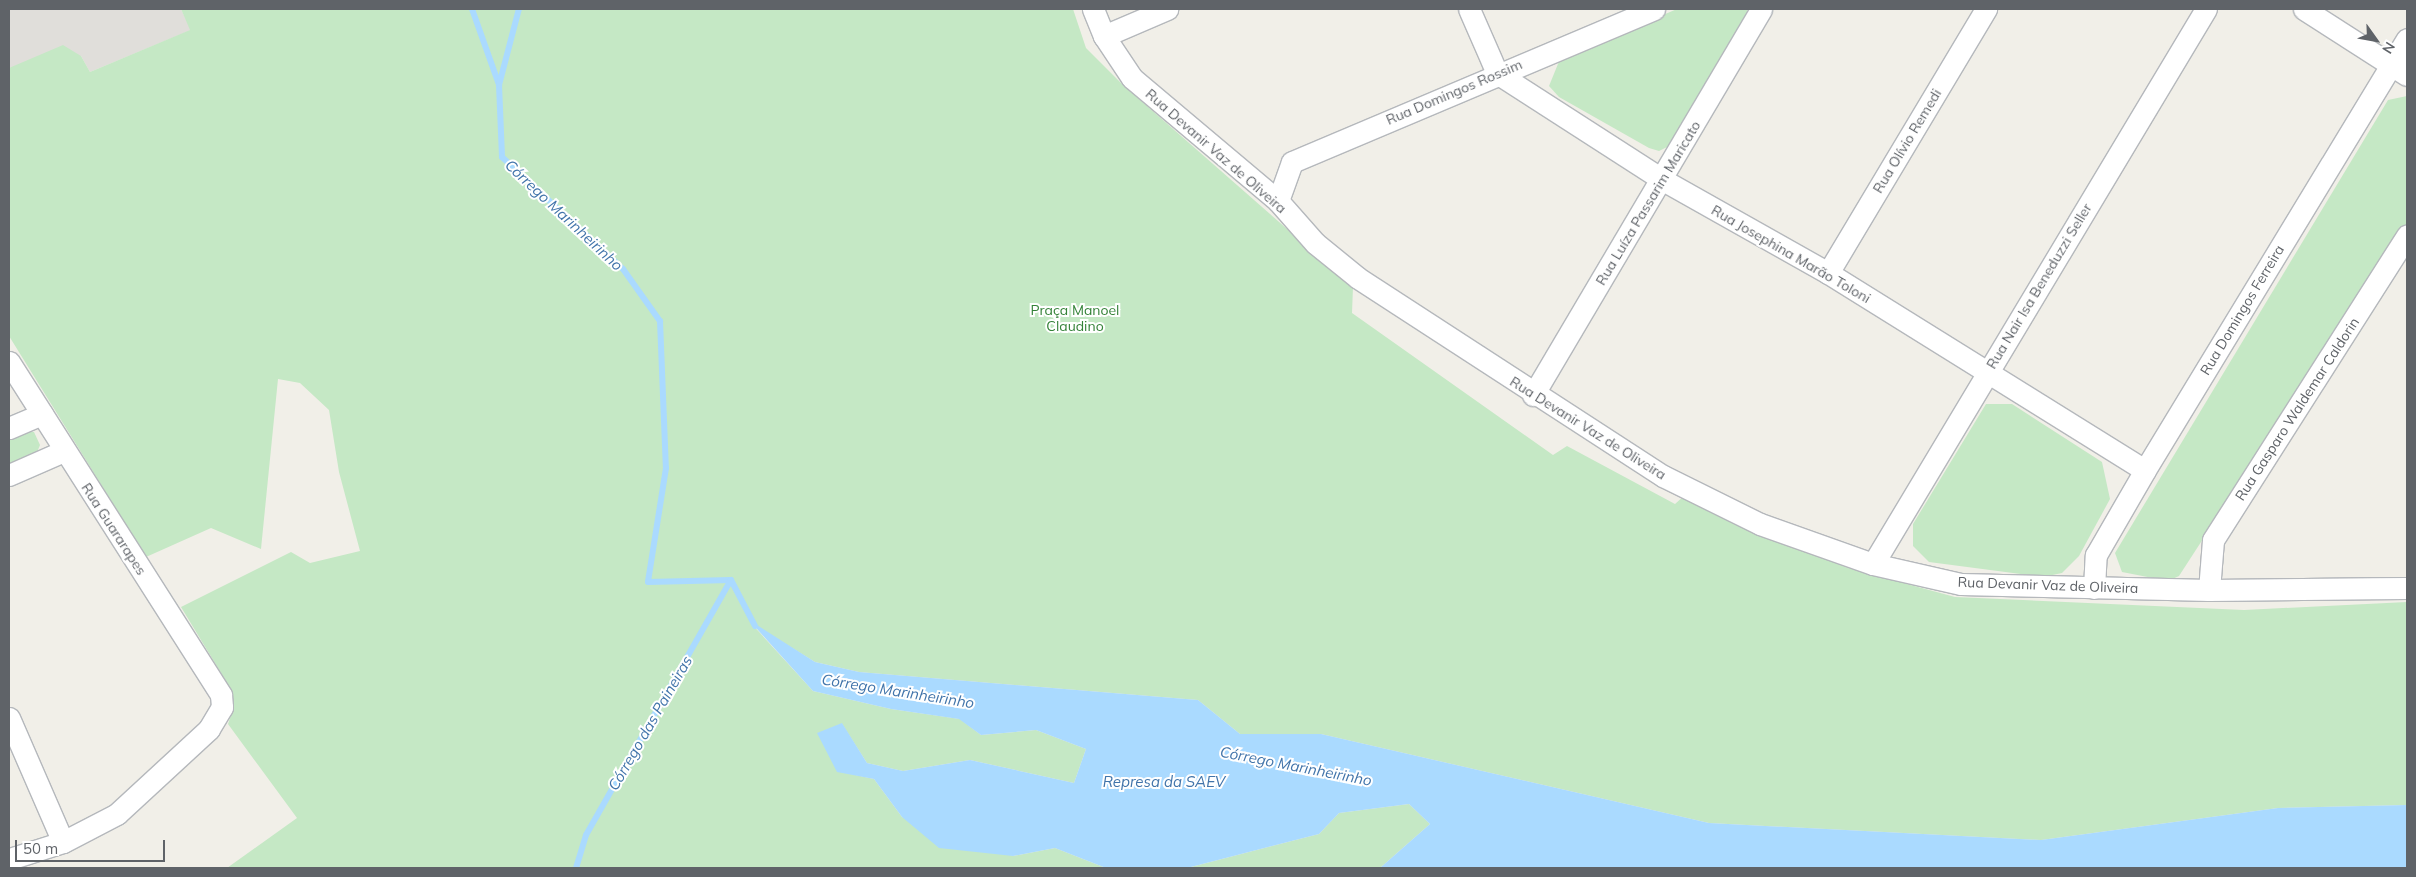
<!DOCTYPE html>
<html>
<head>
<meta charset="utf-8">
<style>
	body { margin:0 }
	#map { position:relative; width:2416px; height:877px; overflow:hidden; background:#f1efe8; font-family:Mulish,sans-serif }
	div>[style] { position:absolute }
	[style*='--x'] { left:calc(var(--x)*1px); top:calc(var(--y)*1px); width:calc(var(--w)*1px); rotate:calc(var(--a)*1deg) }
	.industrial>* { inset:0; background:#e0deda }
	.green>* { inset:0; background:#c5e8c5 }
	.water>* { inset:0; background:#aadaff }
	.stream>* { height:6px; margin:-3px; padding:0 3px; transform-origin:3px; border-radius:3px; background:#aadaff }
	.roads { filter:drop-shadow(1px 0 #b5b8bc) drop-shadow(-1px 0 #b5b8bc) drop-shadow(0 1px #b5b8bc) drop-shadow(0 -1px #b5b8bc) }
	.minor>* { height:21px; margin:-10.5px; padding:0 10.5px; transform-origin:10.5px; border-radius:10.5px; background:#fff }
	span { translate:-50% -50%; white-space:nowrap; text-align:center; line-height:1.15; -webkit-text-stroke:4px #fff; paint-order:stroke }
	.street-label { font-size:14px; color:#5f6368 }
	.park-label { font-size:14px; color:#348238 }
	.water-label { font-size:15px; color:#4174aa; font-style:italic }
	.frame { position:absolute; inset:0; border:10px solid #5f6368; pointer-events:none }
	.north { position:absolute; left:2351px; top:15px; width:50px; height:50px; -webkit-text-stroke:4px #fff; paint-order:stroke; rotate:122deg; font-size:14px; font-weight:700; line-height:20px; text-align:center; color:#5f6368 }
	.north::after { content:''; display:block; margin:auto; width:18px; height:22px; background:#5f6368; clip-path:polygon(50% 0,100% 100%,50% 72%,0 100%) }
	.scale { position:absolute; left:15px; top:840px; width:150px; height:22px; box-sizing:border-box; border:2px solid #5f6368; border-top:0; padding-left:6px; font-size:15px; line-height:18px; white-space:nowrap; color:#5f6368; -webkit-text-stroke:4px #fff; paint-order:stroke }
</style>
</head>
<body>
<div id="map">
	<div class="industrial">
		<div style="clip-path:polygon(9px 9px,181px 9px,191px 30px,90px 72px,81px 56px,9px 68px)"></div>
	</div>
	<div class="green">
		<div style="clip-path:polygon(181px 9px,1073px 9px,1086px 48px,1123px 85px,1353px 287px,1352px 313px,1553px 455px,1567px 446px,1675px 504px,1685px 495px,1756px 532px,1848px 568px,1955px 597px,2244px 610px,2407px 602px,2407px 805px,2278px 808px,2041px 840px,1709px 823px,1321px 734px,1240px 734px,1198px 700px,859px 672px,815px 662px,750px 622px,813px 691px,891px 709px,960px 719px,981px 735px,1036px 730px,1086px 749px,1074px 783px,970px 760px,903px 771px,867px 763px,842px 724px,837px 771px,874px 779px,902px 817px,1013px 856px,1055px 848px,1106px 868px,227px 868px,297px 818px,228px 724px,234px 706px,224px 678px,181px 607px,291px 552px,310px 563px,360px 551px,339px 472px,329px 410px,300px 383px,278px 379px,261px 549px,211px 528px,146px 557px,9px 336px,9px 68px,63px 45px,81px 56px,90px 72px,190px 30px)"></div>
		<div style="clip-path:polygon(1677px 9px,1747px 9px,1748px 14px,1671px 145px,1659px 151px,1649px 148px,1559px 97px,1549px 86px,1560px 59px)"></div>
		<div style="clip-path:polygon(2407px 96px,2407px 224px,2179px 576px,2168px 581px,2122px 572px,2115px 553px,2388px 100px)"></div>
		<div style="clip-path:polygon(1986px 404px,2012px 404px,2102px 462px,2110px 499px,2079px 556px,2062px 573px,2043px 577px,1929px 562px,1913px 546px,1913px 524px)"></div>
		<div style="clip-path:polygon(21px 432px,34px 432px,40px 445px,36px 455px,9px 467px,9px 437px)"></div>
		<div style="clip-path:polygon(1409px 804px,1430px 824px,1380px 868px,1187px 868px,1319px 834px,1339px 813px)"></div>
	</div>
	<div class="water">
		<div style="clip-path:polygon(749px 620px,815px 662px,859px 672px,1198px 700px,1240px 734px,1321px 734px,1709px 823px,2041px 840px,2278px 808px,2407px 805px,2407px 868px,1380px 868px,1430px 824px,1409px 804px,1339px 813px,1319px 834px,1187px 868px,1106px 868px,1055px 848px,1013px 856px,939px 848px,902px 817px,874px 779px,837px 772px,817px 733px,842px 723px,867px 763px,903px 771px,970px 760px,1074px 783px,1086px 749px,1036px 730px,981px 735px,959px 719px,891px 709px,813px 691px)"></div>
	</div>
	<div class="stream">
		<div style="--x:472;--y:9;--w:81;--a:70.4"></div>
		<div style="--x:499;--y:85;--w:72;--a:87.6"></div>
		<div style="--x:502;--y:157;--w:165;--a:42.8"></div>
		<div style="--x:623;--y:269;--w:64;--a:54.6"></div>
		<div style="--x:660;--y:321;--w:147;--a:87.7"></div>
		<div style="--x:666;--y:468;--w:115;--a:99"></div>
		<div style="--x:648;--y:582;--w:83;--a:-1.4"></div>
		<div style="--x:731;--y:580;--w:52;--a:62.4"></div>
		<div style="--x:499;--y:85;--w:79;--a:-75.3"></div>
		<div style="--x:576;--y:868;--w:34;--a:-73"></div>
		<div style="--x:586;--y:835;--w:293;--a:-60.4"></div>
	</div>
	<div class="roads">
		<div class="minor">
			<div style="--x:1093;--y:9;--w:29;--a:68"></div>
			<div style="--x:1104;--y:36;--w:50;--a:56.3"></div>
			<div style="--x:1132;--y:78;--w:191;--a:40.1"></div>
			<div style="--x:1278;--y:201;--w:56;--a:48.6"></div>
			<div style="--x:1315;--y:243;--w:55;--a:39.1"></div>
			<div style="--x:1358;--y:278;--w:364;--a:33"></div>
			<div style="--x:1663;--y:476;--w:108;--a:26.3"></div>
			<div style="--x:1760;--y:524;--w:120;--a:19.5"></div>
			<div style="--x:1873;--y:564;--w:90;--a:12.8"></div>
			<div style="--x:1961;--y:584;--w:248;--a:1.4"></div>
			<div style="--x:2209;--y:590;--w:198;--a:-0.6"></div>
			<div style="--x:1469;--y:9;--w:70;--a:66.4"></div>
			<div style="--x:1497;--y:73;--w:197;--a:32.8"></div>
			<div style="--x:1663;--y:180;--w:189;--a:29.4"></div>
			<div style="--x:1828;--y:273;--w:373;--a:31.9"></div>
			<div style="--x:2304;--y:9;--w:122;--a:32.7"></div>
			<div style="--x:1104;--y:36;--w:69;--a:-23.2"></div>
			<div style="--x:1278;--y:201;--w:41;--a:-70.3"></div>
			<div style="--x:1292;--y:162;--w:393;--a:-22.9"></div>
			<div style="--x:1828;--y:273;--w:308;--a:-59.1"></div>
			<div style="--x:9;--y:362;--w:395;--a:57.5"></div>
			<div style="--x:221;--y:695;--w:12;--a:85"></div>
			<div style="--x:222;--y:707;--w:26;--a:121"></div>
			<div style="--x:209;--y:729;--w:125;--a:137.3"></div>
			<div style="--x:117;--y:814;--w:61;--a:152.6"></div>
			<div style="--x:63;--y:842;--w:57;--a:162.5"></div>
			<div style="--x:1533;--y:395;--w:448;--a:-59.4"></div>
			<div style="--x:9;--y:428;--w:36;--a:-23"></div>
			<div style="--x:9;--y:475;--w:60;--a:-23.6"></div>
			<div style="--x:1873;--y:564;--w:647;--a:-59.04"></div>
			<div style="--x:2094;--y:588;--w:33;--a:-87"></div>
			<div style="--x:2096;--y:555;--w:98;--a:-60"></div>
			<div style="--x:2145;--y:470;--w:504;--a:-58.71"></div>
			<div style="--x:2209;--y:590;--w:50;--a:-85.4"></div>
			<div style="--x:2213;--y:540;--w:361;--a:-57.5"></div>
			<div style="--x:9;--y:718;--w:135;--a:66.5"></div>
		</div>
	</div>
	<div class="street-label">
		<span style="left:1454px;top:92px;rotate:-23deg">Rua Domingos Rossim</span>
		<span style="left:1907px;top:141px;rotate:-59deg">Rua Olívio Remedi</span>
		<span style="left:1216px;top:151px;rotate:41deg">Rua Devanir Vaz de Oliveira</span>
		<span style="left:1648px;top:203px;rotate:-59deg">Rua Luíza Passarim Maricato</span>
		<span style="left:1791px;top:254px;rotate:30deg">Rua Josephina Marão Toloni</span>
		<span style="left:2039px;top:286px;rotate:-59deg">Rua Nair Isa Beneduzzi Seller</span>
		<span style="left:2242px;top:310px;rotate:-59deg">Rua Domingos Ferreira</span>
		<span style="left:2297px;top:409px;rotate:-57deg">Rua Gasparo Waldemar Caldorin</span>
		<span style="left:1588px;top:428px;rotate:32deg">Rua Devanir Vaz de Oliveira</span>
		<span style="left:114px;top:529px;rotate:57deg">Rua Guararapes</span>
		<span style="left:2048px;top:585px;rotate:2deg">Rua Devanir Vaz de Oliveira</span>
	</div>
	<div class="park-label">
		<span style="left:1075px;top:318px">Praça Manoel<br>Claudino</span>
	</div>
	<div class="water-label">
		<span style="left:564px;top:215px;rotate:43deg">Córrego Marinheirinho</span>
		<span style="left:898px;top:691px;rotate:9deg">Córrego Marinheirinho</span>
		<span style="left:650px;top:723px;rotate:-60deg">Córrego das Paineiras</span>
		<span style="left:1296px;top:766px;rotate:11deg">Córrego Marinheirinho</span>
		<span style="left:1164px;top:782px">Represa da SAEV</span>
	</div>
	<div class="frame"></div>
	<div class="north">N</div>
	<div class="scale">50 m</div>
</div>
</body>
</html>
